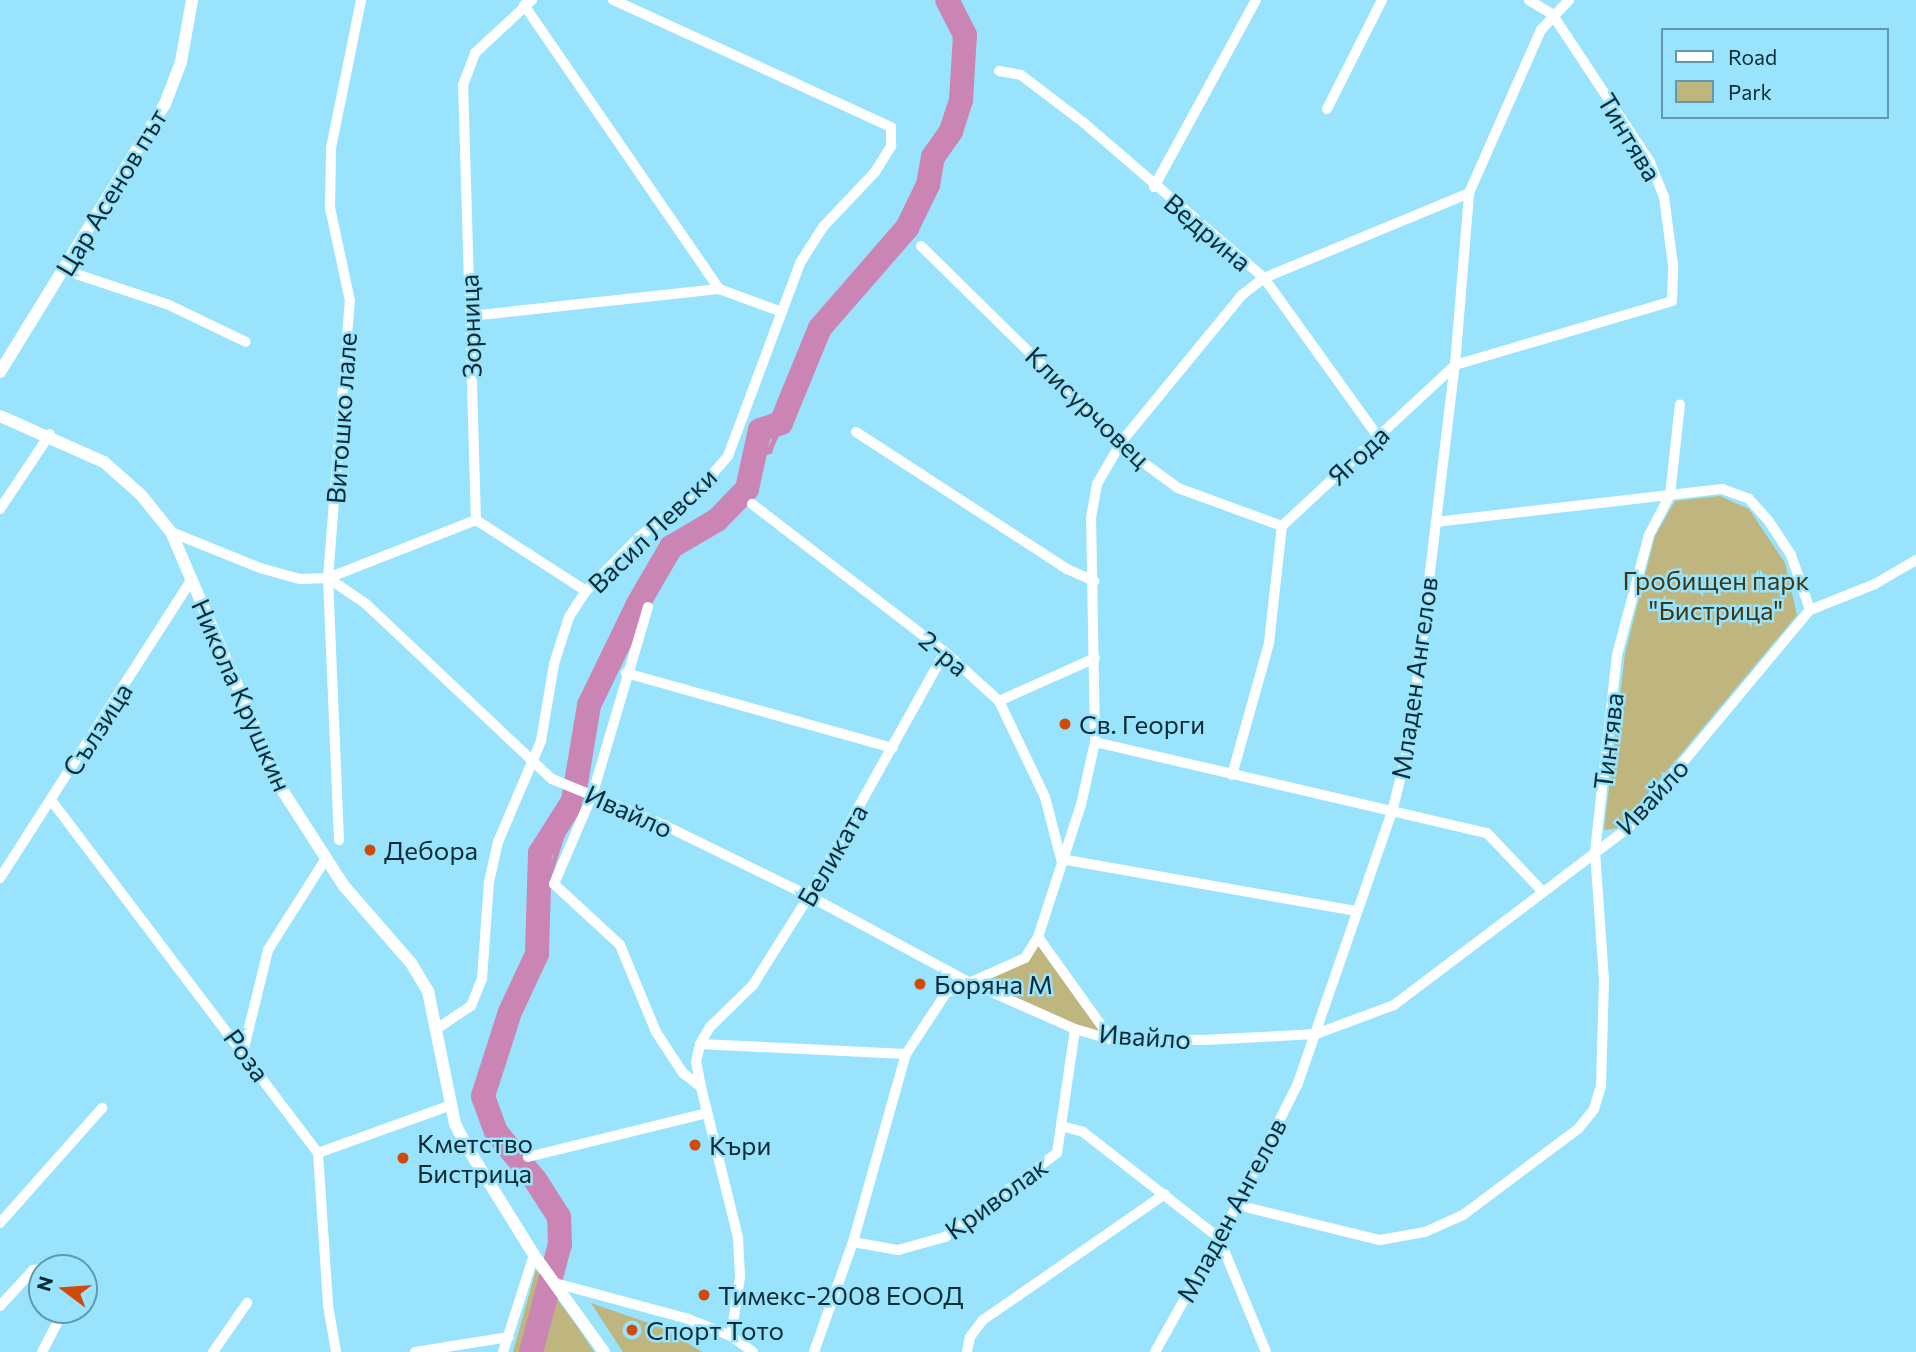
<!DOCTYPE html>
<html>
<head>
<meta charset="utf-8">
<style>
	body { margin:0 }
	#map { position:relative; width:1916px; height:1352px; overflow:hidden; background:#99e4fc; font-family:Commissioner,sans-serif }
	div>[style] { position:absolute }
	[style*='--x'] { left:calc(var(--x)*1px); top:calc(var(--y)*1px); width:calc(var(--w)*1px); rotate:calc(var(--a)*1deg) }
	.green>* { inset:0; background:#beb57f }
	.stream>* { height:4.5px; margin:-2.25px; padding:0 2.25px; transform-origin:2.25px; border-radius:2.25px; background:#cb85b4 }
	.river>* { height:24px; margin:-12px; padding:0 12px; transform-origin:12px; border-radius:12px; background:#cb85b4 }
	.minor>* { height:10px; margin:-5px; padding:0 5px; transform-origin:5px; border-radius:5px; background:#fff }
	.tertiary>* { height:12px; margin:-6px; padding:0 6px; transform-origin:6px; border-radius:6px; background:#fff }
	.dots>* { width:19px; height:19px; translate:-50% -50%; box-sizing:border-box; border:4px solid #99e4fc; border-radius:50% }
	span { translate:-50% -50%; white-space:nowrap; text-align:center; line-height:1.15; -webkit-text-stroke:5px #99e4fc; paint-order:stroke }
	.street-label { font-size:26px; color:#0b2c35 }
	.park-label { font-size:26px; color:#3e3814 }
	.poi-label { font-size:26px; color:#0b2c35 }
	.left { translate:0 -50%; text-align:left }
	.legend { position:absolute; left:1661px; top:28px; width:228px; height:91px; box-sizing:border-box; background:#99e4fc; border:2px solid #609aac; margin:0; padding:9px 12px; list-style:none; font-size:21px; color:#0b2c35 }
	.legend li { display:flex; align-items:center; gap:14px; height:35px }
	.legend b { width:35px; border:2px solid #609aac }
	.north { position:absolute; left:28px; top:1254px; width:70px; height:70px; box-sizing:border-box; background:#99e4fc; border:2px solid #609aac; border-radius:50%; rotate:286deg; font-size:19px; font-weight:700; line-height:28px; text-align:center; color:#0b2c35 }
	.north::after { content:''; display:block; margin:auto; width:24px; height:32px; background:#d04a0b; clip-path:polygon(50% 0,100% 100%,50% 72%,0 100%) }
</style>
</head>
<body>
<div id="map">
	<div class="green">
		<div style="clip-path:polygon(1720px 496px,1749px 509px,1785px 563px,1797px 615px,1619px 828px,1604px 830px,1625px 654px,1655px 536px,1675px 501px)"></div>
		<div style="clip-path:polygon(1038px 937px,1111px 1039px,969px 982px,1025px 958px)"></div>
		<div style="clip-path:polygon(536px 1270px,579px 1329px,594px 1352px,513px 1352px)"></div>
		<div style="clip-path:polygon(591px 1303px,663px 1328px,702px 1352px,623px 1352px)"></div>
	</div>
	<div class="stream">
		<div style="--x:752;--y:456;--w:18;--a:-16"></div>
		<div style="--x:769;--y:451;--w:30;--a:-67"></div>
		<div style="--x:539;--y:906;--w:110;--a:-72.1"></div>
	</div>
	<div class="river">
		<div style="--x:531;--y:1352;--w:112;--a:-75"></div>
		<div style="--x:560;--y:1244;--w:27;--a:-92"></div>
		<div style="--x:559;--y:1217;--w:43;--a:-122.6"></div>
		<div style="--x:536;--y:1181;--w:63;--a:-129.2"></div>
		<div style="--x:496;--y:1132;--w:38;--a:-110"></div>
		<div style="--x:483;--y:1096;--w:88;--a:-72.2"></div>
		<div style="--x:510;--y:1012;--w:64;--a:-65"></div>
		<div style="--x:537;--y:954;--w:101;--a:-88.3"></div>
		<div style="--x:540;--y:853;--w:62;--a:-57.6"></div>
		<div style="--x:573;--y:801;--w:97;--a:-80.5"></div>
		<div style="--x:589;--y:705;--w:112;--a:-64.1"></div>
		<div style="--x:638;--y:604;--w:66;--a:-59.9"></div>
		<div style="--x:671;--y:547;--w:53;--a:-30.4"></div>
		<div style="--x:717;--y:520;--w:43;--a:-45.9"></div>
		<div style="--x:747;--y:489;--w:60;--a:-77.6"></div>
		<div style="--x:760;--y:430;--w:22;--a:-18"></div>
		<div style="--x:781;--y:423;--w:103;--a:-67.7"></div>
		<div style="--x:820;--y:328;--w:133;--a:-49"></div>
		<div style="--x:907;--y:228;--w:48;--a:-64"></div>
		<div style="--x:928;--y:185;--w:28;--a:-80"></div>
		<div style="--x:933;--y:157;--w:32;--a:-55"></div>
		<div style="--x:951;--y:131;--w:33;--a:-72"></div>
		<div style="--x:961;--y:100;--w:65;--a:-86.5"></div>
		<div style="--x:965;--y:35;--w:39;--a:-117"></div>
	</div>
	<div class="minor">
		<div style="--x:524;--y:5;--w:345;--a:55.5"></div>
		<div style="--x:999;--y:71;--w:22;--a:10"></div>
		<div style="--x:1021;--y:75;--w:79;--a:37.3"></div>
		<div style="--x:1084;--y:123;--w:238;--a:40.7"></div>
		<div style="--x:1264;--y:278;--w:193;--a:54.3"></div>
		<div style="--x:1327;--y:109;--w:122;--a:-63.2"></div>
		<div style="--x:1154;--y:187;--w:213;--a:-61.4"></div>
		<div style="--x:921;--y:246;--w:303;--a:44.5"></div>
		<div style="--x:1137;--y:458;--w:51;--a:36.2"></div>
		<div style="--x:1178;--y:488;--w:111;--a:20.1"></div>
		<div style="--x:64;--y:270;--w:111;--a:18.4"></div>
		<div style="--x:169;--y:305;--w:85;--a:25.7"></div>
		<div style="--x:470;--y:316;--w:250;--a:-6.2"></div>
		<div style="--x:719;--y:289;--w:64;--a:20.1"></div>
		<div style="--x:856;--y:432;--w:252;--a:33"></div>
		<div style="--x:1067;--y:569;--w:30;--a:24"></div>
		<div style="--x:752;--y:504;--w:243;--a:37.5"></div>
		<div style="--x:945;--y:652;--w:73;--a:42.2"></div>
		<div style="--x:999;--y:701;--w:106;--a:64.4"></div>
		<div style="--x:1045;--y:797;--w:64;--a:75.5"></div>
		<div style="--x:1061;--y:859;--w:299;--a:10"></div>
		<div style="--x:0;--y:509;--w:90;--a:-56.3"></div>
		<div style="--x:476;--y:520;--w:435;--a:-91.7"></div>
		<div style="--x:463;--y:85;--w:34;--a:-69"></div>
		<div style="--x:475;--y:53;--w:78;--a:-42.9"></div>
		<div style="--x:476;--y:520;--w:131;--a:32.8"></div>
		<div style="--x:1436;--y:522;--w:288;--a:-6.6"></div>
		<div style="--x:1722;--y:489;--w:29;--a:20"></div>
		<div style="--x:1749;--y:499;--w:28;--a:48"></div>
		<div style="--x:1768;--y:520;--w:42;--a:56.7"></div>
		<div style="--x:1791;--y:555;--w:58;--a:70.9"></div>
		<div style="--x:171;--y:532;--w:96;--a:22"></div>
		<div style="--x:260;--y:568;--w:41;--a:15.4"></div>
		<div style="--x:300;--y:579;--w:28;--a:-2"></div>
		<div style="--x:328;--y:578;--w:46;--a:34.4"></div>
		<div style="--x:366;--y:604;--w:255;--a:43.3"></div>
		<div style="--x:552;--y:779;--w:121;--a:22.3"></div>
		<div style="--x:664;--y:825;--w:161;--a:26.1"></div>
		<div style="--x:809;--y:896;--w:182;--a:28.3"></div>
		<div style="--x:969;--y:982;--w:116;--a:23.9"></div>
		<div style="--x:1075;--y:1029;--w:37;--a:16"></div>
		<div style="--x:1111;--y:1039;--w:92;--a:0.6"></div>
		<div style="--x:1203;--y:1040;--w:113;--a:-3"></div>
		<div style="--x:1316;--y:1034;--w:83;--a:-20.4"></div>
		<div style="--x:1394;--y:1005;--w:295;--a:-37.1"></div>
		<div style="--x:1629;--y:827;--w:283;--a:-50.2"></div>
		<div style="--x:1810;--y:610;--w:70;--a:-21.8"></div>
		<div style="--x:1875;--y:584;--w:48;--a:-30.3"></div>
		<div style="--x:328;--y:578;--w:159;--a:-21.4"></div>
		<div style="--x:648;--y:607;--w:194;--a:106.5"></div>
		<div style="--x:593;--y:793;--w:99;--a:113.2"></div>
		<div style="--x:554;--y:884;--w:90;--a:42.7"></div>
		<div style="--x:620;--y:945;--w:94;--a:67.5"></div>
		<div style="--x:656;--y:1032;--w:49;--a:56.6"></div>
		<div style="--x:683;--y:1073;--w:23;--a:38"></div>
		<div style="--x:701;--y:1087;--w:155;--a:76.2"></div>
		<div style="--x:738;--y:1238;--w:39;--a:87"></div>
		<div style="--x:740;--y:1277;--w:60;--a:98.7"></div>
		<div style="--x:626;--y:673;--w:277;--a:15.7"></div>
		<div style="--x:999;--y:701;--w:105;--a:-24.1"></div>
		<div style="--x:1095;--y:742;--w:402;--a:13.1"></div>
		<div style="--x:1487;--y:833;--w:80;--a:46.5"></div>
		<div style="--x:1232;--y:775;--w:137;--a:-74.3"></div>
		<div style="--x:1269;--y:643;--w:118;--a:-83.7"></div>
		<div style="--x:1282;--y:526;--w:236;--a:-42.9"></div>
		<div style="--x:1455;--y:365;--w:226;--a:-16.4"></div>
		<div style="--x:1672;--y:301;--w:36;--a:-88"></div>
		<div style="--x:1673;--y:265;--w:69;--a:-97.5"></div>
		<div style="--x:1664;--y:197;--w:38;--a:-112"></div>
		<div style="--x:1650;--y:162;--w:178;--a:-123.5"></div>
		<div style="--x:1552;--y:14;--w:27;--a:-149"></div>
		<div style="--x:51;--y:800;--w:443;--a:52.9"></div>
		<div style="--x:318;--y:1153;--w:152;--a:86.2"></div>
		<div style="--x:328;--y:1305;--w:48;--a:80.3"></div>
		<div style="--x:339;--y:840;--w:262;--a:-92.4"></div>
		<div style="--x:328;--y:578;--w:278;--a:-85.5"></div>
		<div style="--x:350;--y:301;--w:95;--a:-102.1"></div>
		<div style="--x:330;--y:208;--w:60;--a:-89"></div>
		<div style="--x:331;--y:148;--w:151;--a:-78.5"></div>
		<div style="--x:0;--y:878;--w:355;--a:-57.3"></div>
		<div style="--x:1038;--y:937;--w:125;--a:54.4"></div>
		<div style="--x:438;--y:1028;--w:40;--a:-34"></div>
		<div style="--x:471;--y:1006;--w:29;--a:-68"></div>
		<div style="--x:482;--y:979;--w:97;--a:-85.9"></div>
		<div style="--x:489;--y:882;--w:41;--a:-77.3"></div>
		<div style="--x:498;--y:842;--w:110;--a:-66.9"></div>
		<div style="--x:541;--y:741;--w:78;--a:-80.4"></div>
		<div style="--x:554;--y:664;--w:49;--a:-72.3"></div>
		<div style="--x:569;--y:617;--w:31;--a:-57"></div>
		<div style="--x:586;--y:591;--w:76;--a:-45.5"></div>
		<div style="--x:639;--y:537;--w:72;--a:-37.7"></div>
		<div style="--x:696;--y:493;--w:49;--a:-49.1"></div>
		<div style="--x:728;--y:456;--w:206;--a:-69.5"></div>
		<div style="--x:800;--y:263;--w:43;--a:-57.4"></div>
		<div style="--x:823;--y:227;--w:76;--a:-46.6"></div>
		<div style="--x:875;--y:172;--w:31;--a:-58"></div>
		<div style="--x:891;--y:146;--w:19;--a:-90"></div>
		<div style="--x:891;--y:127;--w:306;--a:-155.4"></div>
		<div style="--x:700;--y:1044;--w:206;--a:2.8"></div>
		<div style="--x:244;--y:1048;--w:101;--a:-76.2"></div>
		<div style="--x:268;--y:950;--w:107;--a:-57.7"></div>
		<div style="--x:701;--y:1087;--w:25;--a:-101"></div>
		<div style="--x:696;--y:1062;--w:18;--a:-77"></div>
		<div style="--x:700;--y:1044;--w:20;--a:-60"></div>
		<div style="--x:710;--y:1027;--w:60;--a:-44.3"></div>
		<div style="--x:753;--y:985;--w:105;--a:-57.8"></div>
		<div style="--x:809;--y:896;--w:279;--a:-60.9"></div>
		<div style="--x:1061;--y:1126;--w:23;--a:15"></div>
		<div style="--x:1083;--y:1132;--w:172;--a:37.9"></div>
		<div style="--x:1219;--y:1238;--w:123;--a:67.6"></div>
		<div style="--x:318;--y:1153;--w:141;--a:-19.8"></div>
		<div style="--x:528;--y:1157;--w:184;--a:-13.8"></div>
		<div style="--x:1237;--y:1205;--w:147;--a:13.8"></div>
		<div style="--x:1380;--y:1240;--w:46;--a:-10.1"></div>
		<div style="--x:1425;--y:1232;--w:42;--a:-24.1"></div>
		<div style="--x:1463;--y:1215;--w:144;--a:-36.8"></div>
		<div style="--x:1578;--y:1129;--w:26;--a:-51"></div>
		<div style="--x:1594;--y:1109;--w:24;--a:-73"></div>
		<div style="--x:1601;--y:1086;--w:106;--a:-88.4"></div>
		<div style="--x:1604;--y:980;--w:129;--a:-94"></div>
		<div style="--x:1595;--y:851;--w:197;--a:-83.6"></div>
		<div style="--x:1617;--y:655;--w:124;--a:-75.1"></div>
		<div style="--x:1649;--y:535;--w:45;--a:-62.3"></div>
		<div style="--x:1670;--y:495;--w:91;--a:-83.7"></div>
		<div style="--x:0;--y:1223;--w:154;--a:-48.4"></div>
		<div style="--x:853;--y:1242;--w:46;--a:10.1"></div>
		<div style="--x:898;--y:1250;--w:49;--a:-15.5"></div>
		<div style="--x:945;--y:1237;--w:140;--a:-36.9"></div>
		<div style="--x:1057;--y:1153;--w:125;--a:-81.7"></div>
		<div style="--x:555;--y:1283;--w:138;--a:15.1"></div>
		<div style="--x:688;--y:1319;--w:46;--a:21.6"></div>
		<div style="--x:731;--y:1336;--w:27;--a:36"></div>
		<div style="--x:0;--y:1306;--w:49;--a:-47.5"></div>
		<div style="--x:33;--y:1270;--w:9;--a:-6"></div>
		<div style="--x:42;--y:1352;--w:47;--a:-62.4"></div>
		<div style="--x:213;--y:1352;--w:60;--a:-55.2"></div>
		<div style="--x:415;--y:1352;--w:95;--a:-9.1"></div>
		<div style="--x:503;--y:1352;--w:102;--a:-72.3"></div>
		<div style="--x:814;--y:1352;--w:117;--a:-70.5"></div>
		<div style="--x:853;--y:1242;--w:195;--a:-74.3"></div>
		<div style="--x:906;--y:1054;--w:73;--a:-56.7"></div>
		<div style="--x:946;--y:993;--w:86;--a:-23.9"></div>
		<div style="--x:1025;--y:958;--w:25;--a:-58"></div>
		<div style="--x:1038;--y:937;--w:139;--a:-72"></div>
		<div style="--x:1081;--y:805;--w:65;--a:-77.5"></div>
		<div style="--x:1095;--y:742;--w:224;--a:-91"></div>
		<div style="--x:1091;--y:518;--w:35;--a:-80"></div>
		<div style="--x:1097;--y:484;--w:50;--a:-59.8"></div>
		<div style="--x:1122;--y:441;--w:189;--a:-50.6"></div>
		<div style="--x:1242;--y:295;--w:28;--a:-38"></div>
		<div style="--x:1264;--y:278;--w:222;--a:-22.5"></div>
		<div style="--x:967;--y:1352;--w:15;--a:-79"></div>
		<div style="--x:970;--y:1337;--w:21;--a:-53"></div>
		<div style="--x:983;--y:1320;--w:221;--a:-34.7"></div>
		<div style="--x:1155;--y:1352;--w:168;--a:-60.8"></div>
		<div style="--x:1237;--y:1205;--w:136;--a:-63.4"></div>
		<div style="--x:1298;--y:1083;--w:291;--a:-70.9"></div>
		<div style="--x:1393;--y:808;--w:70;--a:-76"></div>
		<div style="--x:1410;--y:740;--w:378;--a:-83.2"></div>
		<div style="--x:1455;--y:365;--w:173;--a:-85.3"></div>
		<div style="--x:1469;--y:193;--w:178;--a:-66.2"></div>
		<div style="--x:1541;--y:30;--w:41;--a:-47"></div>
	</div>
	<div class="tertiary">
		<div style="--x:0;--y:372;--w:315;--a:-58.4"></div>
		<div style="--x:165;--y:104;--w:45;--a:-69.1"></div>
		<div style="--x:181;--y:62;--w:63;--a:-79.9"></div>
		<div style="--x:0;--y:416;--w:114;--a:23.9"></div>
		<div style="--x:104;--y:462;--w:50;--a:41.7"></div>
		<div style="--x:141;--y:495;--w:48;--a:51"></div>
		<div style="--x:171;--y:532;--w:279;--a:66.7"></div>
		<div style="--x:281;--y:788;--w:117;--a:57.3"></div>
		<div style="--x:344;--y:886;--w:102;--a:49"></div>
		<div style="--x:411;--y:963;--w:33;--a:59"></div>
		<div style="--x:428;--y:991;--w:136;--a:78.5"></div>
		<div style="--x:455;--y:1124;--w:32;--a:62"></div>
		<div style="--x:470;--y:1152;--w:121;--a:58.1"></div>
		<div style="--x:534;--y:1255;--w:120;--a:54.2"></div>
	</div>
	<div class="dots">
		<div style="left:1065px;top:724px;background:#d04a0b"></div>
		<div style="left:370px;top:850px;background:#d04a0b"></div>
		<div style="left:920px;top:984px;background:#d04a0b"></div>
		<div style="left:695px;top:1145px;background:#d04a0b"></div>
		<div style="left:403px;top:1158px;background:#d04a0b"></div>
		<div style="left:704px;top:1295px;background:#d04a0b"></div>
		<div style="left:632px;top:1330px;background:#d04a0b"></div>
	</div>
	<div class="street-label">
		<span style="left:1630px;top:137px;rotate:59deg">Тинтява</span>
		<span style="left:111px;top:192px;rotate:-59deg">Цар Асенов път</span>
		<span style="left:1208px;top:232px;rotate:40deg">Ведрина</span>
		<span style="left:470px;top:326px;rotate:-92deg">Зорница</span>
		<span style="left:1088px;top:407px;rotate:44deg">Клисурчовец</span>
		<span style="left:341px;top:418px;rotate:-86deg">Витошко лале</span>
		<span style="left:1358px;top:455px;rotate:-43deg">Ягода</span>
		<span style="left:652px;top:530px;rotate:-44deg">Васил Левски</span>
		<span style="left:944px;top:653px;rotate:40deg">2-ра</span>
		<span style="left:1414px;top:678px;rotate:-82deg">Младен Ангелов</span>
		<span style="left:242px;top:695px;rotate:66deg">Никола Крушкин</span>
		<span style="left:97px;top:729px;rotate:-57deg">Сълзица</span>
		<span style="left:1608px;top:741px;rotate:-83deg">Тинтява</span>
		<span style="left:1652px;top:796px;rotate:-47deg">Ивайло</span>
		<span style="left:629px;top:811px;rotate:24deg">Ивайло</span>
		<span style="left:832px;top:855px;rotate:-60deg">Беликата</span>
		<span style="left:1145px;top:1036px;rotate:4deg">Ивайло</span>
		<span style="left:247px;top:1055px;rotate:54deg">Роза</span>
		<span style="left:996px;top:1198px;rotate:-36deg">Криволак</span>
		<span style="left:1231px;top:1210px;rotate:-62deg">Младен Ангелов</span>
	</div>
	<div class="park-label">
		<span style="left:1716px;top:595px">Гробищен парк<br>"Бистрица"</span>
	</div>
	<div class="poi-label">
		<span class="left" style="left:1079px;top:724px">Св. Георги</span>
		<span class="left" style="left:384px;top:850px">Дебора</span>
		<span class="left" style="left:934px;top:984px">Боряна М</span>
		<span class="left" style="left:417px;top:1158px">Кметство<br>Бистрица</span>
		<span class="left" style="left:709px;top:1145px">Къри</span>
		<span class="left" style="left:718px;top:1295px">Тимекс-2008 ЕООД</span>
		<span class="left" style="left:646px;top:1330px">Спорт Тото</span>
	</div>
	<ul class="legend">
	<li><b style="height:9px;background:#fff"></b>Road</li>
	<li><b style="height:19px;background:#beb57f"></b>Park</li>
	</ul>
	<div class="north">N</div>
</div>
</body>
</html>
